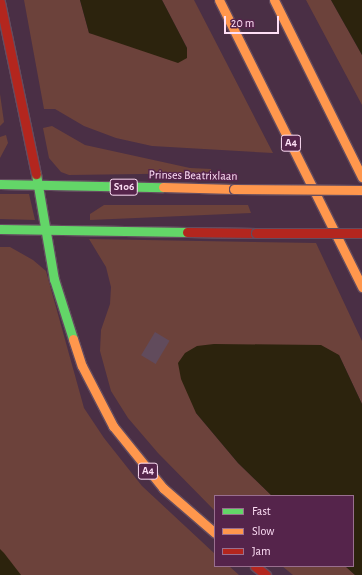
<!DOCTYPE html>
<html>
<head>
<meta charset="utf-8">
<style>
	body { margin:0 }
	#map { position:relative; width:362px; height:575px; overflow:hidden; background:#4a2f45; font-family:"Alegreya Sans",sans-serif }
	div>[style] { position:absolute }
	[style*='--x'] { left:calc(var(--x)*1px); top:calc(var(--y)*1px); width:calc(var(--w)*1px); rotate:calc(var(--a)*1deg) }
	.green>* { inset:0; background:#6c423b }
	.water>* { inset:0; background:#2c230d }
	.building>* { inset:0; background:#614b5c; transform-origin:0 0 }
	.roads { filter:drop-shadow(1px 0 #644c5f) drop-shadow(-1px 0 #644c5f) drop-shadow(0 1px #644c5f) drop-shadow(0 -1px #644c5f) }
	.fast>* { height:9px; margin:-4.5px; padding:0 4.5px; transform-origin:4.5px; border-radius:4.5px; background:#63d668 }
	.slow>* { height:9px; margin:-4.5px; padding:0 4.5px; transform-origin:4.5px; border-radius:4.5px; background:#ff974d }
	.jam>* { height:9px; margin:-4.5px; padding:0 4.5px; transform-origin:4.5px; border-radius:4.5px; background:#b3261e }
	.bridges { filter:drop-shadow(1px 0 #644c5f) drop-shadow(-1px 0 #644c5f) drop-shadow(0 1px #644c5f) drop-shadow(0 -1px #644c5f) }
	.slow-bridge>* { height:9px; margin:-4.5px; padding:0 4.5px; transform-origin:4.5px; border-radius:4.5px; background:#ff974d }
	.jam-bridge>* { height:9px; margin:-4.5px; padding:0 4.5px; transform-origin:4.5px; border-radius:4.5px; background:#b3261e }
	span { translate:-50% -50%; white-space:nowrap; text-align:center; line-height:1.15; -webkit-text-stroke:3px #55244b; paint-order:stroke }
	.shield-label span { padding:1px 3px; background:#55244b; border:1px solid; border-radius:3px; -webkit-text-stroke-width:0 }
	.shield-label { font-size:11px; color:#fedff6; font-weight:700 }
	.street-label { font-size:12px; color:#fedff6 }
	.legend { position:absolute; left:214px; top:495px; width:140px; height:72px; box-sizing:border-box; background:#55244b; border:1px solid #996f8f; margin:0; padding:5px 7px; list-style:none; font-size:12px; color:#fedff6 }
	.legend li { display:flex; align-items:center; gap:8px; height:20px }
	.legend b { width:20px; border:1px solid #996f8f }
	.scale { position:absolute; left:224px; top:16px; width:55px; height:18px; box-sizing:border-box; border:2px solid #fedff6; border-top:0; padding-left:5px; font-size:12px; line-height:14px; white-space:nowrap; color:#fedff6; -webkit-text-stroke:3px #55244b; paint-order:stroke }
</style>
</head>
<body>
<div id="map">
	<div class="green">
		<div style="clip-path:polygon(24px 0,80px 0,89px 33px,187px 48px,162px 0,194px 0,273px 153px,152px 146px,116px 138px,84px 126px,55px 109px,44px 109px)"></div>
		<div style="clip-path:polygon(306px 0,331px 0,362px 55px,362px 105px)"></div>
		<div style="clip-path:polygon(0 94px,4px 122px,0 126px)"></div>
		<div style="clip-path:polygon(52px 126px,85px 145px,190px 168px,211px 169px,211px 173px,69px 175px,61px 172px,49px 158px,43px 128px)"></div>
		<div style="clip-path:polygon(6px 135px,8px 143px,0 158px,0 137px)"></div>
		<div style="clip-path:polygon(0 194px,29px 194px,35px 220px,0 219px)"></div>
		<div style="clip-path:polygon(104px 205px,248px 205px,251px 213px,90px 220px,90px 214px)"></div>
		<div style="clip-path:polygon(89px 239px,316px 243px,362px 341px,362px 404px,339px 355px,196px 413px,238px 463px,272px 496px,215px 496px,215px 511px,158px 453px,128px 418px,111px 391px,100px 351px,101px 330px,110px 304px,111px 287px,106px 267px)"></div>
		<div style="clip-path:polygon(0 247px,10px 247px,33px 260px,46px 271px,84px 408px,104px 438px,142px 486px,215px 554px,215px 566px,229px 566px,239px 575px,0 575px)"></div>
		<div style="clip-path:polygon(282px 566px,345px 566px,355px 575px,293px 575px)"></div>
	</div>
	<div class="water">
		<div style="clip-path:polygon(80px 0,162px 0,187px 48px,187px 58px,178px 63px,89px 33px)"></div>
		<div style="clip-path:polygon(331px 0,362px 0,362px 55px)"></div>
		<div style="clip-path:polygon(214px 344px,321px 345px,339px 355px,362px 404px,362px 575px,355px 575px,345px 566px,353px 566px,353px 496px,272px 496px,238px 463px,196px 413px,181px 379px,178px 363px,185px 353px,197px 346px)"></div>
		<div style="clip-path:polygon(0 549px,4px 553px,21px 575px,0 575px)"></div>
	</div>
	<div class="building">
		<div style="left:155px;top:332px;width:17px;height:27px;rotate:31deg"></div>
	</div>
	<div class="roads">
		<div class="fast">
			<div style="--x:36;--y:174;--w:107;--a:80.3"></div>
			<div style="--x:54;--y:279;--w:63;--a:72.4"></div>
			<div style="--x:0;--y:184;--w:163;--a:1.1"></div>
			<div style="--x:0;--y:229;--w:187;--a:0.9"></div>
		</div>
		<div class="slow">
			<div style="--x:219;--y:0;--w:321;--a:63.5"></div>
			<div style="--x:274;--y:0;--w:198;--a:63.6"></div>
			<div style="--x:163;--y:187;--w:71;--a:1.6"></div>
			<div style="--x:73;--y:339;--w:28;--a:72"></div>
			<div style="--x:82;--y:366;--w:68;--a:62.7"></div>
			<div style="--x:113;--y:426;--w:80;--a:51.1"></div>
			<div style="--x:163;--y:488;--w:69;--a:40.9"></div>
		</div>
		<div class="jam">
			<div style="--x:0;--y:2;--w:176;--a:78.2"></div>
			<div style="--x:187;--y:232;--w:69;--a:0.8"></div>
			<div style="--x:255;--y:566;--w:14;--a:39"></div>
		</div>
	</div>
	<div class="bridges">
		<div class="slow-bridge">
			<div style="--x:234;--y:189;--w:128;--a:0.4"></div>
		</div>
		<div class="jam-bridge">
			<div style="--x:256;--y:233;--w:106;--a:0"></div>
		</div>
	</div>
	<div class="shield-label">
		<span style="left:291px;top:143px">A4</span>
		<span style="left:124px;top:187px">S106</span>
		<span style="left:148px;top:471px">A4</span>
	</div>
	<div class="street-label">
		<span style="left:193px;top:176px;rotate:1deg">Prinses Beatrixlaan</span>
	</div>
	<ul class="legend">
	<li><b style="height:5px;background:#63d668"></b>Fast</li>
	<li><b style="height:5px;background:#ff974d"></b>Slow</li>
	<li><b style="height:5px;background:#b3261e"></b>Jam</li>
	</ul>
	<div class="scale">20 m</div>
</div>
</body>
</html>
